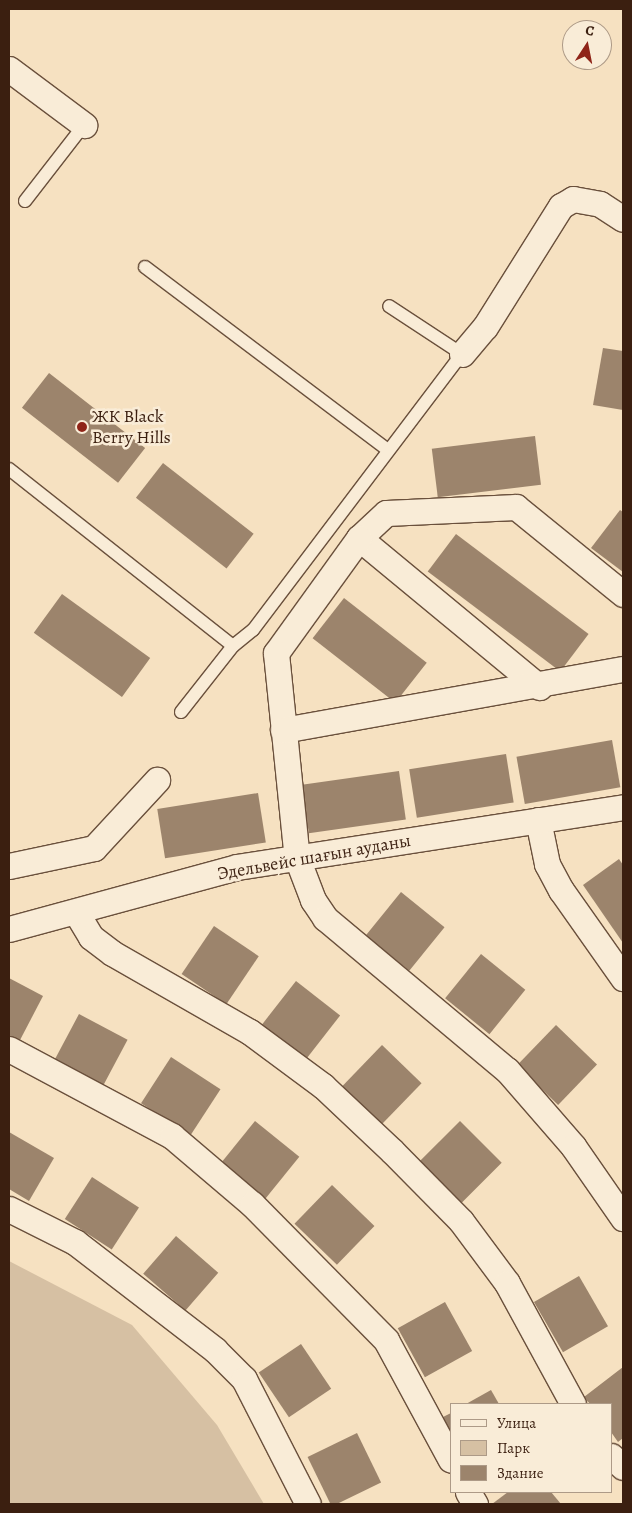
<!DOCTYPE html>
<html>
<head>
<meta charset="utf-8">
<style>
	body { margin:0 }
	#map { position:relative; width:632px; height:1513px; overflow:hidden; background:#f6e1c1; font-family:Alegreya,serif }
	div>[style] { position:absolute }
	[style*='--x'] { left:calc(var(--x)*1px); top:calc(var(--y)*1px); width:calc(var(--w)*1px); rotate:calc(var(--a)*1deg) }
	.green>* { inset:0; background:#d6c0a3 }
	.building>* { inset:0; background:#9c846c; transform-origin:0 0 }
	.roads { filter:drop-shadow(1px 0 #6a503c) drop-shadow(-1px 0 #6a503c) drop-shadow(0 1px #6a503c) drop-shadow(0 -1px #6a503c) }
	.lane>* { height:12px; margin:-6px; padding:0 6px; transform-origin:6px; border-radius:6px; background:#f9ecd7 }
	.street>* { height:25px; margin:-12.5px; padding:0 12.5px; transform-origin:12.5px; border-radius:12.5px; background:#f9ecd7 }
	.dots>* { width:14px; height:14px; translate:-50% -50%; box-sizing:border-box; border:2px solid #f9ecd7; border-radius:50% }
	span { translate:-50% -50%; white-space:nowrap; text-align:center; line-height:1.15; -webkit-text-stroke:5px #f9ecd7; paint-order:stroke }
	.poi-label { font-size:18px; color:#3b1f10 }
	.left { translate:0 -50%; text-align:left }
	.street-label { font-size:18px; color:#3b1f10 }
	.frame { position:absolute; inset:0; border:10px solid #3b1f10; pointer-events:none }
	.legend { position:absolute; left:450px; top:1403px; width:162px; height:90px; box-sizing:border-box; background:#f9ecd7; border:1px solid #ad9a87; margin:0; padding:6px 9px; list-style:none; font-size:15px; color:#3b1f10 }
	.legend li { display:flex; align-items:center; gap:10px; height:25px }
	.legend b { width:25px; border:1px solid #ad9a87 }
	.north { position:absolute; left:562px; top:20px; width:50px; height:50px; box-sizing:border-box; background:#f9ecd7; border:1px solid #ad9a87; border-radius:50%; rotate:11deg; font-size:14px; font-weight:700; line-height:20px; text-align:center; color:#3b1f10 }
	.north::after { content:''; display:block; margin:auto; width:18px; height:22px; background:#8f2418; clip-path:polygon(50% 0,100% 100%,50% 72%,0 100%) }
</style>
</head>
<body>
<div id="map">
	<div class="green">
		<div style="clip-path:polygon(9px 1261px,132px 1325px,217px 1425px,264px 1504px,9px 1504px)"></div>
	</div>
	<div class="building">
		<div style="clip-path:polygon(603px 348px,623px 351px,623px 410px,593px 405px)"></div>
		<div style="left:49px;top:373px;width:122px;height:44px;rotate:38deg"></div>
		<div style="left:535px;top:436px;width:49px;height:104px;rotate:83deg"></div>
		<div style="left:163px;top:463px;width:115px;height:44px;rotate:38deg"></div>
		<div style="clip-path:polygon(620px 510px,623px 512px,623px 572px,591px 548px)"></div>
		<div style="left:456px;top:534px;width:166px;height:47px;rotate:37deg"></div>
		<div style="left:62px;top:594px;width:109px;height:48px;rotate:36deg"></div>
		<div style="left:344px;top:598px;width:105px;height:51px;rotate:38deg"></div>
		<div style="left:612px;top:740px;width:48px;height:97px;rotate:80deg"></div>
		<div style="left:506px;top:754px;width:49px;height:98px;rotate:81deg"></div>
		<div style="left:399px;top:771px;width:49px;height:98px;rotate:82deg"></div>
		<div style="left:258px;top:793px;width:50px;height:102px;rotate:81deg"></div>
		<div style="clip-path:polygon(619px 859px,623px 865px,623px 943px,583px 885px)"></div>
		<div style="left:401px;top:892px;width:56px;height:56px;rotate:39deg"></div>
		<div style="left:214px;top:926px;width:54px;height:58px;rotate:34deg"></div>
		<div style="left:481px;top:954px;width:57px;height:57px;rotate:39deg"></div>
		<div style="clip-path:polygon(9px 978px,43px 996px,19px 1042px,9px 1037px)"></div>
		<div style="left:296px;top:981px;width:56px;height:57px;rotate:38deg"></div>
		<div style="left:79px;top:1014px;width:55px;height:53px;rotate:28deg"></div>
		<div style="left:556px;top:1025px;width:57px;height:56px;rotate:44deg"></div>
		<div style="left:382px;top:1045px;width:55px;height:60px;rotate:44deg"></div>
		<div style="left:171px;top:1057px;width:59px;height:55px;rotate:33deg"></div>
		<div style="left:255px;top:1121px;width:57px;height:54px;rotate:39deg"></div>
		<div style="left:460px;top:1121px;width:59px;height:57px;rotate:45deg"></div>
		<div style="clip-path:polygon(9px 1132px,54px 1158px,29px 1201px,9px 1189px)"></div>
		<div style="left:92px;top:1177px;width:56px;height:50px;rotate:33deg"></div>
		<div style="left:332px;top:1185px;width:59px;height:54px;rotate:44deg"></div>
		<div style="left:176px;top:1236px;width:56px;height:50px;rotate:41deg"></div>
		<div style="left:579px;top:1276px;width:58px;height:52px;rotate:60deg"></div>
		<div style="left:445px;top:1302px;width:56px;height:54px;rotate:61deg"></div>
		<div style="left:301px;top:1344px;width:54px;height:51px;rotate:56deg"></div>
		<div style="clip-path:polygon(623px 1367px,623px 1438px,618px 1442px,611px 1432px,611px 1404px,590px 1404px,584px 1397px)"></div>
		<div style="clip-path:polygon(491px 1390px,499px 1404px,466px 1404px)"></div>
		<div style="clip-path:polygon(451px 1413px,451px 1435px,441px 1418px)"></div>
		<div style="left:357px;top:1433px;width:55px;height:55px;rotate:64deg"></div>
		<div style="clip-path:polygon(508px 1492px,551px 1492px,561px 1504px,492px 1504px)"></div>
	</div>
	<div class="roads">
		<div class="lane">
			<div style="--x:25;--y:201;--w:96;--a:-52.2"></div>
			<div style="--x:145;--y:267;--w:304;--a:37"></div>
			<div style="--x:9;--y:469;--w:285;--a:38.3"></div>
			<div style="--x:181;--y:712;--w:84;--a:-51.8"></div>
			<div style="--x:233;--y:646;--w:26;--a:-39"></div>
			<div style="--x:253;--y:630;--w:346;--a:-52.9"></div>
			<div style="--x:462;--y:354;--w:87;--a:-146.7"></div>
		</div>
		<div class="street">
			<div style="--x:9;--y:69;--w:94;--a:36.7"></div>
			<div style="--x:462;--y:354;--w:35;--a:-50"></div>
			<div style="--x:485;--y:327;--w:143;--a:-57.9"></div>
			<div style="--x:561;--y:206;--w:14;--a:-30"></div>
			<div style="--x:573;--y:199;--w:27;--a:10"></div>
			<div style="--x:600;--y:204;--w:27;--a:33"></div>
			<div style="--x:359;--y:538;--w:234;--a:39.6"></div>
			<div style="--x:623;--y:594;--w:138;--a:-140.9"></div>
			<div style="--x:516;--y:507;--w:130;--a:177.4"></div>
			<div style="--x:386;--y:513;--w:37;--a:137"></div>
			<div style="--x:359;--y:538;--w:142;--a:125.8"></div>
			<div style="--x:276;--y:653;--w:206;--a:84.2"></div>
			<div style="--x:297;--y:858;--w:45;--a:69.1"></div>
			<div style="--x:313;--y:900;--w:22;--a:56"></div>
			<div style="--x:325;--y:918;--w:237;--a:39.9"></div>
			<div style="--x:507;--y:1070;--w:101;--a:49"></div>
			<div style="--x:573;--y:1146;--w:88;--a:55.2"></div>
			<div style="--x:283;--y:730;--w:345;--a:-10.2"></div>
			<div style="--x:538;--y:820;--w:45;--a:78.4"></div>
			<div style="--x:547;--y:864;--w:30;--a:62"></div>
			<div style="--x:561;--y:890;--w:108;--a:54.8"></div>
			<div style="--x:9;--y:866;--w:87;--a:-12"></div>
			<div style="--x:94;--y:848;--w:93;--a:-47.2"></div>
			<div style="--x:76;--y:912;--w:29;--a:59"></div>
			<div style="--x:91;--y:937;--w:26;--a:37"></div>
			<div style="--x:112;--y:953;--w:159;--a:29.8"></div>
			<div style="--x:250;--y:1032;--w:91;--a:36.5"></div>
			<div style="--x:323;--y:1086;--w:95;--a:43.3"></div>
			<div style="--x:392;--y:1151;--w:98;--a:45.4"></div>
			<div style="--x:461;--y:1221;--w:77;--a:53.4"></div>
			<div style="--x:507;--y:1283;--w:138;--a:61.4"></div>
			<div style="--x:9;--y:929;--w:236;--a:-15.2"></div>
			<div style="--x:237;--y:867;--w:391;--a:-8.8"></div>
			<div style="--x:9;--y:1049;--w:185;--a:28.1"></div>
			<div style="--x:172;--y:1136;--w:105;--a:40.4"></div>
			<div style="--x:252;--y:1204;--w:191;--a:45.4"></div>
			<div style="--x:386;--y:1340;--w:136;--a:61.6"></div>
			<div style="--x:9;--y:1209;--w:74;--a:26.6"></div>
			<div style="--x:75;--y:1242;--w:177;--a:37.6"></div>
			<div style="--x:215;--y:1350;--w:41;--a:45"></div>
			<div style="--x:244;--y:1379;--w:140;--a:62.9"></div>
			<div style="--x:611;--y:1456;--w:16;--a:43"></div>
			<div style="--x:468;--y:1492;--w:14;--a:60"></div>
		</div>
	</div>
	<div class="dots">
		<div style="left:82px;top:427px;background:#8f2418"></div>
	</div>
	<div class="poi-label">
		<span class="left" style="left:92px;top:427px">ЖК Black<br>Berry Hills</span>
	</div>
	<div class="street-label">
		<span style="left:314px;top:857px;rotate:-10deg">Эдельвейс шағын ауданы</span>
	</div>
	<div class="frame"></div>
	<ul class="legend">
	<li><b style="height:6px;background:#f9ecd7"></b>Улица</li>
	<li><b style="height:14px;background:#d6c0a3"></b>Парк</li>
	<li><b style="height:14px;background:#9c846c"></b>Здание</li>
	</ul>
	<div class="north">С</div>
</div>
</body>
</html>
